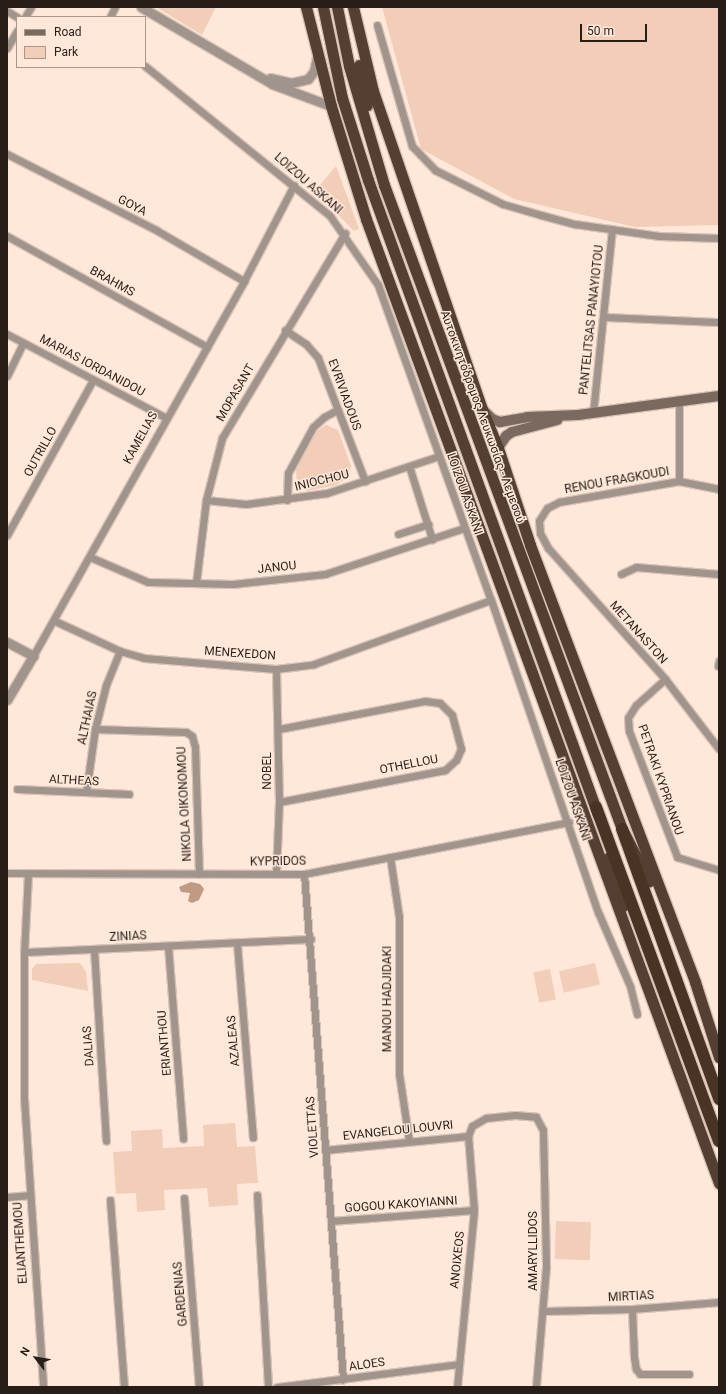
<!DOCTYPE html>
<html>
<head>
<meta charset="utf-8">
<style>
	body { margin:0 }
	#map { position:relative; width:726px; height:1394px; overflow:hidden; background:#ffe8da; font-family:Roboto,sans-serif }
	div>[style] { position:absolute }
	[style*='--x'] { left:calc(var(--x)*1px); top:calc(var(--y)*1px); width:calc(var(--w)*1px); rotate:calc(var(--a)*1deg) }
	.green>* { inset:0; background:#f2cdb7; transform-origin:0 0 }
	.water>* { inset:0; background:#c09a82 }
	.roads { filter:drop-shadow(1px 0 #d8c4b7) drop-shadow(-1px 0 #d8c4b7) drop-shadow(0 1px #d8c4b7) drop-shadow(0 -1px #d8c4b7) }
	.minor>* { height:7px; margin:-3.5px; padding:0 3.5px; transform-origin:3.5px; border-radius:3.5px; background:#a0948c }
	.tertiary>* { height:9px; margin:-4.5px; padding:0 4.5px; transform-origin:4.5px; border-radius:4.5px; background:#a0948c }
	.secondary>* { height:10px; margin:-5px; padding:0 5px; transform-origin:5px; border-radius:5px; background:#7a695f }
	.trunk>* { height:11px; margin:-5.5px; padding:0 5.5px; transform-origin:5.5px; border-radius:5.5px; background:#543f32 }
	.motorway>* { height:12px; margin:-6px; padding:0 6px; transform-origin:6px; border-radius:6px; background:#493325 }
	span { translate:-50% -50%; white-space:nowrap; text-align:center; line-height:1.15; -webkit-text-stroke:3px #ffe8da; paint-order:stroke }
	.street-label { font-size:12px; color:#281e18 }
	.frame { position:absolute; inset:0; border:8px solid #281e18; pointer-events:none }
	.legend { position:absolute; left:16px; top:16px; width:130px; height:52px; box-sizing:border-box; background:#ffe8da; border:1px solid #a9978c; margin:0; padding:5px 7px; list-style:none; font-size:12px; color:#281e18 }
	.legend li { display:flex; align-items:center; gap:8px; height:20px }
	.legend b { width:20px; border:1px solid #a9978c }
	.north { position:absolute; left:16px; top:1338px; width:40px; height:40px; -webkit-text-stroke:3px #ffe8da; paint-order:stroke; rotate:301deg; font-size:11px; font-weight:700; line-height:16px; text-align:center; color:#281e18 }
	.north::after { content:''; display:block; margin:auto; width:14px; height:18px; background:#281e18; clip-path:polygon(50% 0,100% 100%,50% 72%,0 100%) }
	.scale { position:absolute; left:580px; top:24px; width:67px; height:18px; box-sizing:border-box; border:2px solid #281e18; border-top:0; padding-left:5px; font-size:12px; line-height:14px; white-space:nowrap; color:#281e18; -webkit-text-stroke:3px #ffe8da; paint-order:stroke }
</style>
</head>
<body>
<div id="map">
	<div class="green">
		<div style="clip-path:polygon(156px 7px,216px 7px,202px 35px)"></div>
		<div style="clip-path:polygon(382px 7px,719px 7px,719px 225px,635px 227px,514px 199px,421px 149px)"></div>
		<div style="clip-path:polygon(336px 166px,359px 229px,354px 231px,315px 191px)"></div>
		<div style="clip-path:polygon(326px 425px,338px 430px,351px 466px,347px 478px,336px 485px,307px 491px,297px 485px,296px 469px,315px 432px)"></div>
		<div style="clip-path:polygon(80px 963px,86px 972px,88px 991px,32px 980px,32px 969px,36px 964px)"></div>
		<div style="left:595px;top:963px;width:22px;height:37px;rotate:77deg"></div>
		<div style="left:550px;top:969px;width:31px;height:17px;rotate:79deg"></div>
		<div style="clip-path:polygon(235px 1123px,237px 1147px,255px 1146px,258px 1183px,237px 1184px,238px 1205px,209px 1207px,207px 1188px,164px 1190px,165px 1210px,137px 1212px,136px 1193px,116px 1194px,113px 1152px,132px 1151px,131px 1131px,162px 1129px,163px 1148px,204px 1146px,203px 1125px)"></div>
		<div style="left:556px;top:1221px;width:35px;height:38px;rotate:2deg"></div>
	</div>
	<div class="water">
		<div style="clip-path:polygon(191px 882px,200px 884px,204px 889px,199px 900px,192px 903px,188px 901px,190px 893px,181px 892px,179px 887px)"></div>
	</div>
	<div class="roads">
		<div class="minor">
			<div style="--x:7;--y:11;--w:12;--a:31"></div>
			<div style="--x:25;--y:17;--w:12;--a:-59"></div>
			<div style="--x:110;--y:17;--w:11;--a:-63"></div>
			<div style="--x:377;--y:25;--w:126;--a:73.9"></div>
			<div style="--x:412;--y:146;--w:33;--a:46"></div>
			<div style="--x:435;--y:170;--w:76;--a:26.6"></div>
			<div style="--x:503;--y:204;--w:40;--a:16"></div>
			<div style="--x:541;--y:215;--w:35;--a:15"></div>
			<div style="--x:575;--y:224;--w:85;--a:8.1"></div>
			<div style="--x:659;--y:236;--w:60;--a:1.9"></div>
			<div style="--x:7;--y:48;--w:20;--a:-60"></div>
			<div style="--x:145;--y:66;--w:238;--a:39"></div>
			<div style="--x:330;--y:216;--w:84;--a:55.2"></div>
			<div style="--x:378;--y:285;--w:335;--a:70.3"></div>
			<div style="--x:491;--y:600;--w:330;--a:71.1"></div>
			<div style="--x:598;--y:912;--w:81;--a:66.6"></div>
			<div style="--x:630;--y:986;--w:29;--a:76"></div>
			<div style="--x:7;--y:154;--w:167;--a:27"></div>
			<div style="--x:156;--y:230;--w:102;--a:30.1"></div>
			<div style="--x:7;--y:236;--w:229;--a:29"></div>
			<div style="--x:603;--y:317;--w:116;--a:2.5"></div>
			<div style="--x:285;--y:330;--w:25;--a:34"></div>
			<div style="--x:306;--y:344;--w:18;--a:49"></div>
			<div style="--x:318;--y:358;--w:132;--a:69.1"></div>
			<div style="--x:7;--y:334;--w:180;--a:27.8"></div>
			<div style="--x:7;--y:376;--w:37;--a:-64"></div>
			<div style="--x:593;--y:413;--w:185;--a:-84.1"></div>
			<div style="--x:409;--y:466;--w:77;--a:72.5"></div>
			<div style="--x:679;--y:481;--w:81;--a:-90"></div>
			<div style="--x:719;--y:489;--w:41;--a:-168.7"></div>
			<div style="--x:679;--y:481;--w:122;--a:170.1"></div>
			<div style="--x:559;--y:502;--w:13;--a:153"></div>
			<div style="--x:547;--y:508;--w:15;--a:122"></div>
			<div style="--x:539;--y:521;--w:12;--a:85"></div>
			<div style="--x:540;--y:533;--w:17;--a:62"></div>
			<div style="--x:548;--y:548;--w:176;--a:48.2"></div>
			<div style="--x:665;--y:679;--w:88;--a:52.4"></div>
			<div style="--x:206;--y:500;--w:40;--a:5.7"></div>
			<div style="--x:246;--y:504;--w:82;--a:-7.7"></div>
			<div style="--x:327;--y:493;--w:118;--a:-18.3"></div>
			<div style="--x:287;--y:500;--w:27;--a:-88"></div>
			<div style="--x:288;--y:473;--w:52;--a:-61.5"></div>
			<div style="--x:313;--y:427;--w:15;--a:-42"></div>
			<div style="--x:324;--y:417;--w:15;--a:-28"></div>
			<div style="--x:398;--y:534;--w:32;--a:-18"></div>
			<div style="--x:7;--y:535;--w:177;--a:-61"></div>
			<div style="--x:90;--y:557;--w:63;--a:23.3"></div>
			<div style="--x:148;--y:582;--w:85;--a:1.3"></div>
			<div style="--x:233;--y:584;--w:93;--a:-6.2"></div>
			<div style="--x:325;--y:574;--w:146;--a:-18.3"></div>
			<div style="--x:621;--y:574;--w:17;--a:-25"></div>
			<div style="--x:636;--y:567;--w:83;--a:4.8"></div>
			<div style="--x:196;--y:583;--w:84;--a:-83.1"></div>
			<div style="--x:206;--y:500;--w:64;--a:-75.5"></div>
			<div style="--x:222;--y:438;--w:239;--a:-59"></div>
			<div style="--x:55;--y:621;--w:72;--a:24.8"></div>
			<div style="--x:120;--y:651;--w:25;--a:16"></div>
			<div style="--x:144;--y:658;--w:132;--a:4.8"></div>
			<div style="--x:276;--y:669;--w:38;--a:-7"></div>
			<div style="--x:314;--y:664;--w:188;--a:-19.9"></div>
			<div style="--x:33;--y:656;--w:430;--a:-60.6"></div>
			<div style="--x:244;--y:281;--w:108;--a:-62.5"></div>
			<div style="--x:718;--y:666;--w:5;--a:-79"></div>
			<div style="--x:276;--y:669;--w:133;--a:88.7"></div>
			<div style="--x:279;--y:802;--w:71;--a:92.4"></div>
			<div style="--x:665;--y:679;--w:39;--a:138"></div>
			<div style="--x:636;--y:705;--w:15;--a:122"></div>
			<div style="--x:628;--y:718;--w:13;--a:86"></div>
			<div style="--x:629;--y:731;--w:135;--a:69.1"></div>
			<div style="--x:677;--y:857;--w:44;--a:17.2"></div>
			<div style="--x:95;--y:729;--w:91;--a:1.9"></div>
			<div style="--x:186;--y:732;--w:7;--a:34"></div>
			<div style="--x:192;--y:736;--w:11;--a:75"></div>
			<div style="--x:195;--y:747;--w:127;--a:88.2"></div>
			<div style="--x:279;--y:729;--w:149;--a:-10.9"></div>
			<div style="--x:425;--y:701;--w:15;--a:8"></div>
			<div style="--x:440;--y:703;--w:17;--a:45"></div>
			<div style="--x:452;--y:715;--w:35;--a:75"></div>
			<div style="--x:461;--y:749;--w:12;--a:114"></div>
			<div style="--x:456;--y:760;--w:15;--a:138"></div>
			<div style="--x:445;--y:770;--w:169;--a:169.1"></div>
			<div style="--x:17;--y:789;--w:112;--a:2.6"></div>
			<div style="--x:86;--y:792;--w:64;--a:-81.9"></div>
			<div style="--x:95;--y:729;--w:45;--a:-76"></div>
			<div style="--x:106;--y:685;--w:37;--a:-68"></div>
			<div style="--x:390;--y:857;--w:61;--a:81.5"></div>
			<div style="--x:399;--y:917;--w:157;--a:90"></div>
			<div style="--x:399;--y:1074;--w:68;--a:81.5"></div>
			<div style="--x:7;--y:873;--w:297;--a:0.2"></div>
			<div style="--x:304;--y:874;--w:270;--a:-11.1"></div>
			<div style="--x:28;--y:874;--w:78;--a:92.9"></div>
			<div style="--x:24;--y:952;--w:287;--a:-2.6"></div>
			<div style="--x:304;--y:874;--w:507;--a:85.58"></div>
			<div style="--x:237;--y:944;--w:194;--a:85.3"></div>
			<div style="--x:168;--y:946;--w:193;--a:85.5"></div>
			<div style="--x:94;--y:950;--w:191;--a:86.4"></div>
			<div style="--x:24;--y:952;--w:146;--a:90"></div>
			<div style="--x:24;--y:1098;--w:290;--a:86.2"></div>
			<div style="--x:325;--y:1150;--w:144;--a:-5.6"></div>
			<div style="--x:468;--y:1136;--w:11;--a:-68"></div>
			<div style="--x:472;--y:1126;--w:16;--a:-30"></div>
			<div style="--x:486;--y:1118;--w:29;--a:-6"></div>
			<div style="--x:515;--y:1115;--w:21;--a:5"></div>
			<div style="--x:536;--y:1117;--w:15;--a:62"></div>
			<div style="--x:543;--y:1130;--w:137;--a:88.7"></div>
			<div style="--x:546;--y:1267;--w:120;--a:94.8"></div>
			<div style="--x:257;--y:1195;--w:192;--a:86.7"></div>
			<div style="--x:7;--y:1197;--w:21;--a:-5"></div>
			<div style="--x:184;--y:1198;--w:190;--a:85.5"></div>
			<div style="--x:110;--y:1200;--w:188;--a:85.7"></div>
			<div style="--x:331;--y:1221;--w:143;--a:-4.4"></div>
			<div style="--x:632;--y:1309;--w:48;--a:87.6"></div>
			<div style="--x:634;--y:1357;--w:12;--a:81"></div>
			<div style="--x:636;--y:1369;--w:6;--a:51"></div>
			<div style="--x:640;--y:1374;--w:49;--a:0"></div>
			<div style="--x:544;--y:1311;--w:88;--a:-1.3"></div>
			<div style="--x:632;--y:1309;--w:87;--a:-4.6"></div>
			<div style="--x:277;--y:1387;--w:183;--a:-7.2"></div>
			<div style="--x:457;--y:1387;--w:178;--a:-84.5"></div>
			<div style="--x:474;--y:1210;--w:74;--a:-94.6"></div>
		</div>
		<div class="tertiary">
			<div style="--x:141;--y:7;--w:152;--a:30.4"></div>
			<div style="--x:272;--y:84;--w:63;--a:20.4"></div>
			<div style="--x:270;--y:78;--w:22;--a:13"></div>
			<div style="--x:291;--y:83;--w:17;--a:-13"></div>
			<div style="--x:308;--y:79;--w:10;--a:-53"></div>
			<div style="--x:314;--y:71;--w:14;--a:-78"></div>
			<div style="--x:7;--y:642;--w:30;--a:28"></div>
			<div style="--x:33;--y:656;--w:51;--a:120.6"></div>
		</div>
		<div class="secondary">
			<div style="--x:482;--y:409;--w:14;--a:45"></div>
			<div style="--x:492;--y:419;--w:9;--a:21"></div>
			<div style="--x:500;--y:422;--w:27;--a:-10"></div>
			<div style="--x:527;--y:417;--w:51;--a:-2.2"></div>
			<div style="--x:578;--y:415;--w:142;--a:-7.7"></div>
			<div style="--x:498;--y:448;--w:14;--a:-56"></div>
			<div style="--x:506;--y:436;--w:7;--a:-34"></div>
			<div style="--x:512;--y:432;--w:47;--a:-14.9"></div>
		</div>
		<div class="trunk">
			<div style="--x:306;--y:7;--w:102;--a:75.8"></div>
			<div style="--x:331;--y:106;--w:118;--a:72.8"></div>
			<div style="--x:366;--y:219;--w:1027;--a:69.89"></div>
			<div style="--x:323;--y:7;--w:93;--a:78.2"></div>
			<div style="--x:342;--y:98;--w:86;--a:72.4"></div>
			<div style="--x:368;--y:180;--w:675;--a:70.09"></div>
			<div style="--x:337;--y:7;--w:60;--a:78.5"></div>
			<div style="--x:349;--y:66;--w:124;--a:73.6"></div>
			<div style="--x:384;--y:185;--w:687;--a:69.72"></div>
			<div style="--x:622;--y:829;--w:59;--a:62.6"></div>
			<div style="--x:353;--y:7;--w:86;--a:76.6"></div>
			<div style="--x:373;--y:91;--w:336;--a:71.1"></div>
			<div style="--x:482;--y:409;--w:42;--a:67.7"></div>
			<div style="--x:498;--y:448;--w:102;--a:71.7"></div>
			<div style="--x:530;--y:545;--w:467;--a:69.3"></div>
			<div style="--x:695;--y:982;--w:79;--a:72.3"></div>
			<div style="--x:359;--y:65;--w:41;--a:78.7"></div>
			<div style="--x:609;--y:857;--w:51;--a:74.1"></div>
		</div>
		<div class="motorway">
			<div style="--x:596;--y:807;--w:356;--a:69.8"></div>
			<div style="--x:622;--y:829;--w:287;--a:70.2"></div>
		</div>
	</div>
	<div class="street-label">
		<span style="left:308px;top:184px;rotate:41deg">LOIZOU ASKANI</span>
		<span style="left:132px;top:206px;rotate:27deg">GOYA</span>
		<span style="left:112px;top:282px;rotate:29deg">BRAHMS</span>
		<span style="left:592px;top:320px;rotate:-84deg">PANTELITSAS PANAYIOTOU</span>
		<span style="left:92px;top:366px;rotate:28deg">MARIAS IORDANIDOU</span>
		<span style="left:236px;top:393px;rotate:-60deg">MOPASANT</span>
		<span style="left:344px;top:395px;rotate:70deg">EVRIVIADOUS</span>
		<span style="left:482px;top:417px;rotate:70deg">Αυτοκινητόδρομος Λευκωσίας - Λεμεσού</span>
		<span style="left:141px;top:438px;rotate:-61deg">KAMELIAS</span>
		<span style="left:41px;top:452px;rotate:-61deg">OUTRILLO</span>
		<span style="left:322px;top:481px;rotate:-14deg">INIOCHOU</span>
		<span style="left:617px;top:481px;rotate:-10deg">RENOU FRAGKOUDI</span>
		<span style="left:464px;top:494px;rotate:71deg">LOIZOU ASKANI</span>
		<span style="left:277px;top:568px;rotate:-6deg">JANOU</span>
		<span style="left:638px;top:633px;rotate:48deg">METANASTON</span>
		<span style="left:240px;top:654px;rotate:4deg">MENEXEDON</span>
		<span style="left:88px;top:718px;rotate:-78deg">ALTHAIAS</span>
		<span style="left:409px;top:765px;rotate:-11deg">OTHELLOU</span>
		<span style="left:268px;top:771px;rotate:-90deg">NOBEL</span>
		<span style="left:660px;top:780px;rotate:71deg">PETRAKI KYPRIANOU</span>
		<span style="left:74px;top:781px;rotate:3deg">ALTHEAS</span>
		<span style="left:572px;top:800px;rotate:71deg">LOIZOU ASKANI</span>
		<span style="left:185px;top:804px;rotate:-93deg">NIKOLA OIKONOMOU</span>
		<span style="left:278px;top:862px;rotate:-1deg">KYPRIDOS</span>
		<span style="left:128px;top:937px;rotate:-3deg">ZINIAS</span>
		<span style="left:388px;top:999px;rotate:-90deg">MANOU HADJIDAKI</span>
		<span style="left:234px;top:1041px;rotate:-95deg">AZALEAS</span>
		<span style="left:165px;top:1043px;rotate:-95deg">ERIANTHOU</span>
		<span style="left:89px;top:1046px;rotate:-94deg">DALIAS</span>
		<span style="left:313px;top:1127px;rotate:-94deg">VIOLETTAS</span>
		<span style="left:398px;top:1131px;rotate:-6deg">EVANGELOU LOUVRI</span>
		<span style="left:401px;top:1205px;rotate:-4deg">GOGOU KAKOYIANNI</span>
		<span style="left:21px;top:1243px;rotate:-94deg">ELIANTHEMOU</span>
		<span style="left:534px;top:1251px;rotate:-90deg">AMARYLLIDOS</span>
		<span style="left:458px;top:1260px;rotate:-84deg">ANOIXEOS</span>
		<span style="left:181px;top:1294px;rotate:-95deg">GARDENIAS</span>
		<span style="left:631px;top:1297px;rotate:-3deg">MIRTIAS</span>
		<span style="left:367px;top:1365px;rotate:-8deg">ALOES</span>
	</div>
	<div class="frame"></div>
	<ul class="legend">
	<li><b style="height:5px;background:#7a695f"></b>Road</li>
	<li><b style="height:11px;background:#f2cdb7"></b>Park</li>
	</ul>
	<div class="north">N</div>
	<div class="scale">50 m</div>
</div>
</body>
</html>
